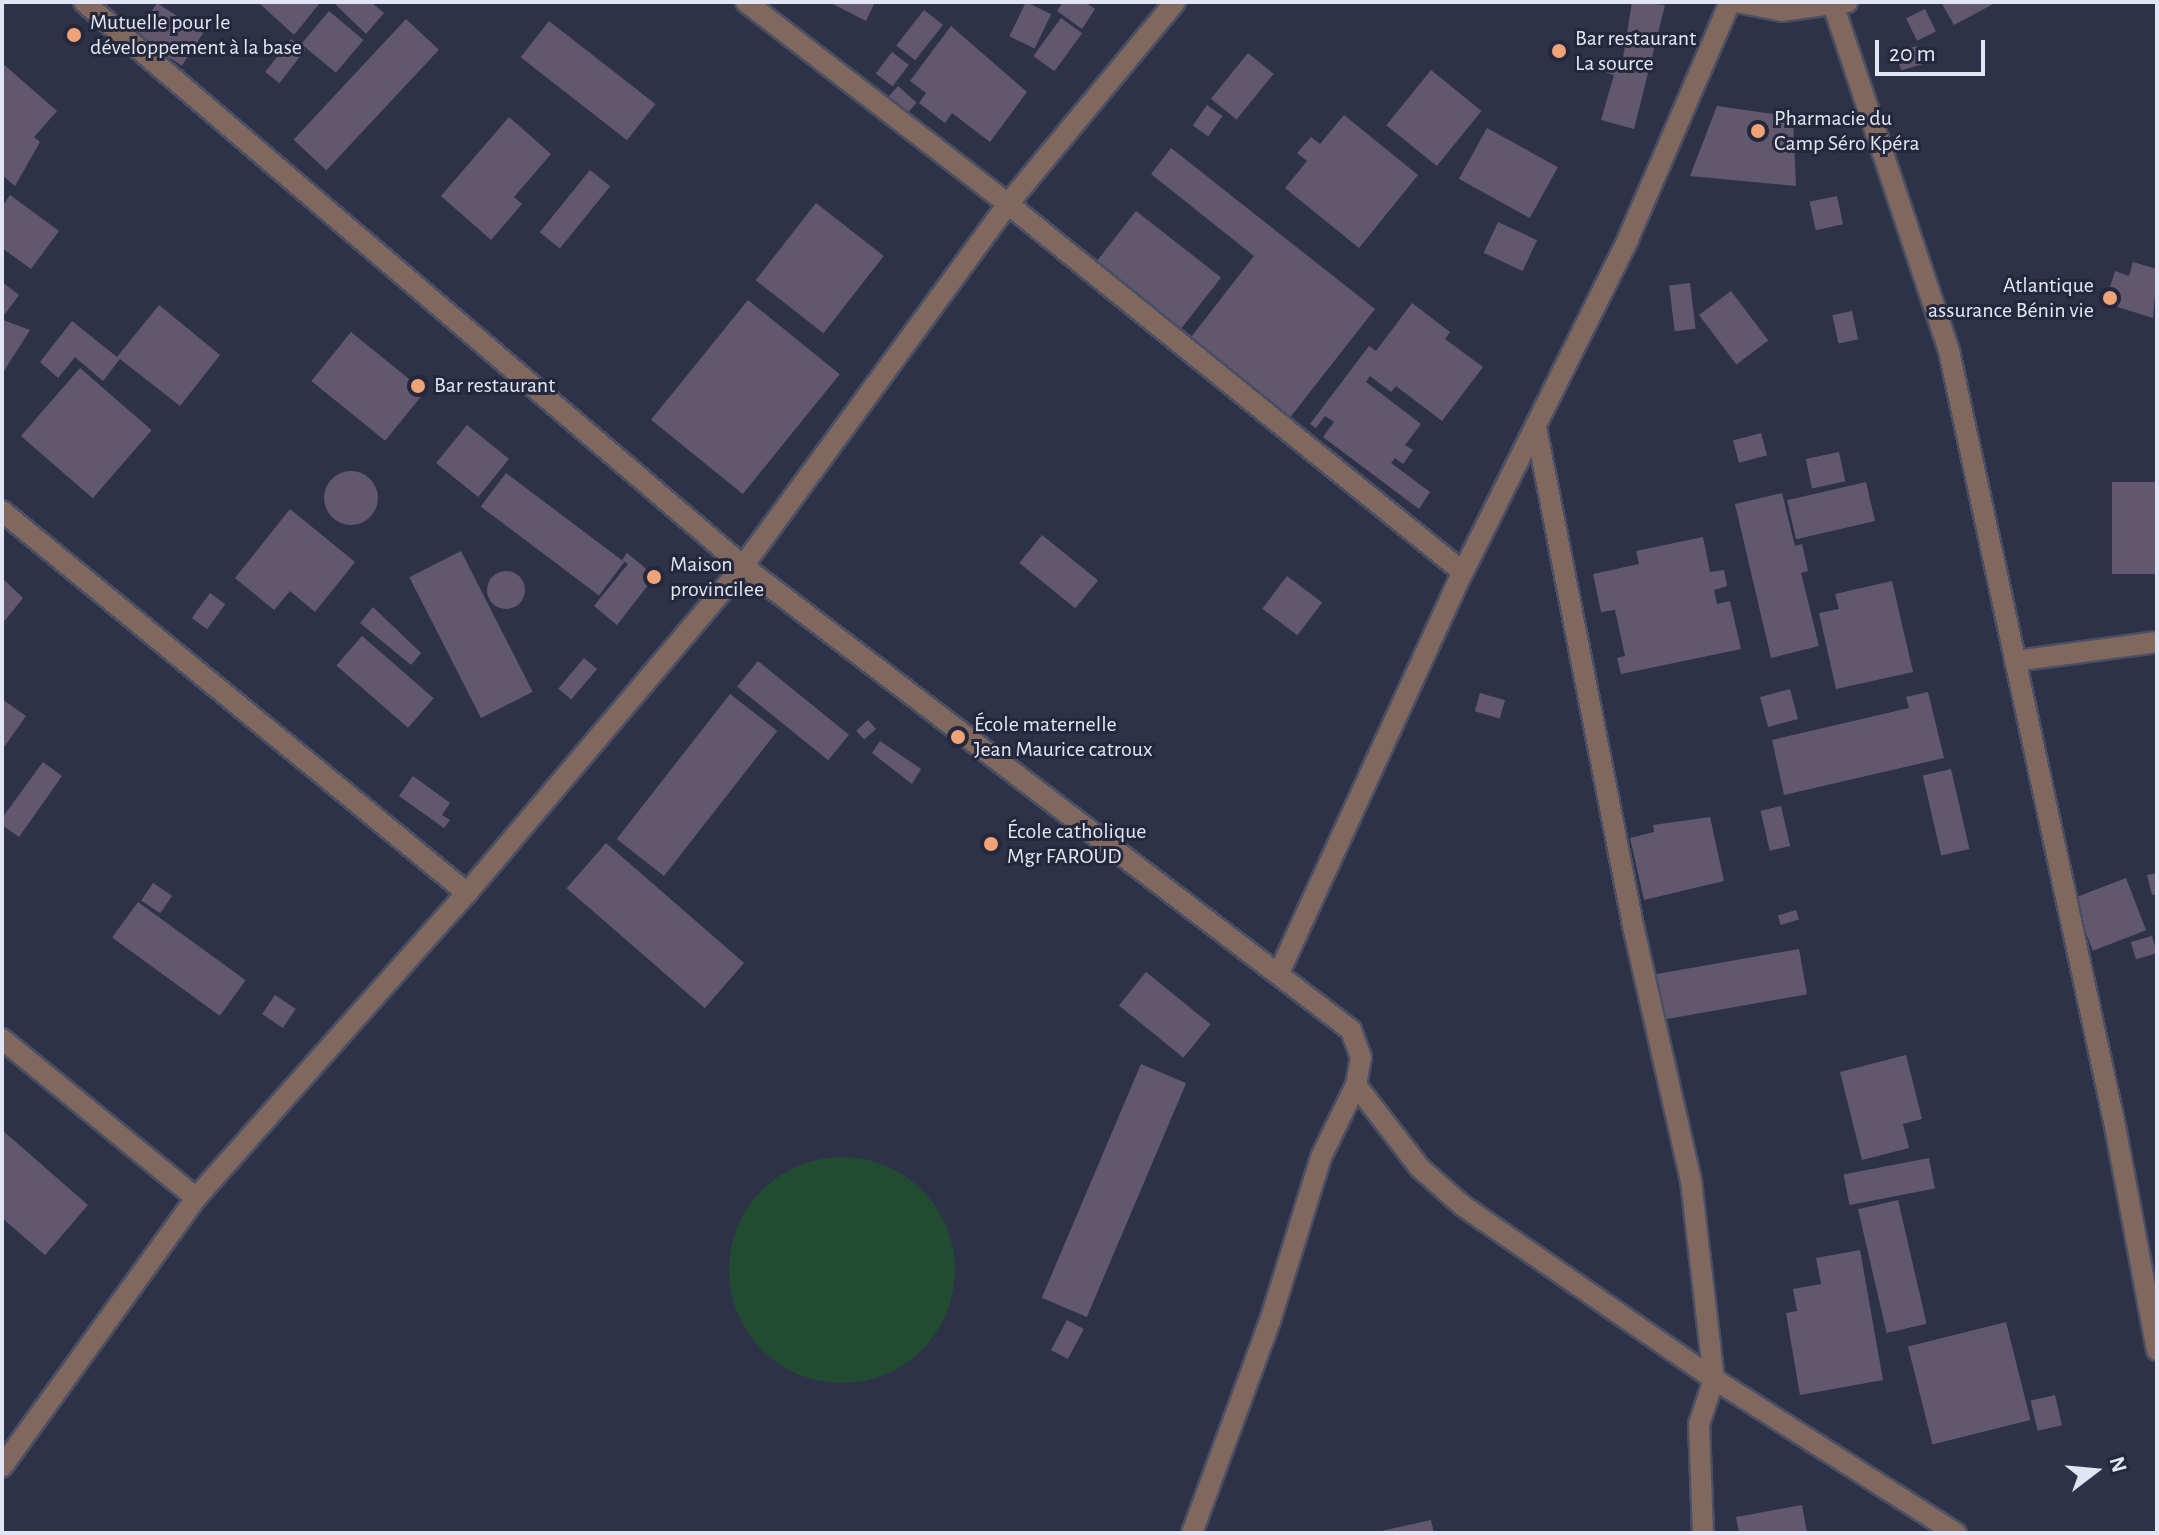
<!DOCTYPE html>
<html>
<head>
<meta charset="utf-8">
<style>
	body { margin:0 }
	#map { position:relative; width:2159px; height:1535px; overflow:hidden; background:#2e3248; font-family:"Alegreya Sans",sans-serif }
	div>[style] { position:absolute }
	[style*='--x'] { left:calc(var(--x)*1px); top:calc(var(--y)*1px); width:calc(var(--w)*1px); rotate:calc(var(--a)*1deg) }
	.green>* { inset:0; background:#214c32 }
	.round { border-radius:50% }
	.building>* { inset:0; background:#615870; transform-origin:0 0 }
	.roads { filter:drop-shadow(2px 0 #4b4f63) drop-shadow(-2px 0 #4b4f63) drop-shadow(0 2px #4b4f63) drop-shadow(0 -2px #4b4f63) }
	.minor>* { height:20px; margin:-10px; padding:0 10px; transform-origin:10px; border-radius:10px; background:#81685f }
	.tertiary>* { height:20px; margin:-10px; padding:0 10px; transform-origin:10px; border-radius:10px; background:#81685f }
	.dots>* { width:22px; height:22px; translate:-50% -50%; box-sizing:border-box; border:4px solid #25283d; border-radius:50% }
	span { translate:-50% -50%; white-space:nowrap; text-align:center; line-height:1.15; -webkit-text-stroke:6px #25283d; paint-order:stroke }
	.poi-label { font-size:22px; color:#e2e5f3 }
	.left { translate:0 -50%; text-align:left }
	.right { translate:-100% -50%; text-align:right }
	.frame { position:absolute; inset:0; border:4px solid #e2e5f3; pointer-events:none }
	.north { position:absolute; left:2055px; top:1431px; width:80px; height:80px; -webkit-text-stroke:6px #25283d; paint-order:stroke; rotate:74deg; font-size:22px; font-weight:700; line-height:32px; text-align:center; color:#e2e5f3 }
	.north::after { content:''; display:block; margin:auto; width:28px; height:36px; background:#e2e5f3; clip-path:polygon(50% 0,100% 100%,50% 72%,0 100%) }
	.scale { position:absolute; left:1875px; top:40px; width:110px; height:36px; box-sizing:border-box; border:4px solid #e2e5f3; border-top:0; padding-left:10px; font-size:24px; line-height:28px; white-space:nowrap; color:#e2e5f3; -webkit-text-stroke:6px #25283d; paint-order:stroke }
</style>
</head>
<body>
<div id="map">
	<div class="green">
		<div class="round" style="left:729px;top:1157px;width:226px;height:226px"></div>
	</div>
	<div class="building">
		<div style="clip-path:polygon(258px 2px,317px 2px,319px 4px,294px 35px)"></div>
		<div style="clip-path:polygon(333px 2px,371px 2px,384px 13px,366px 34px)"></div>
		<div style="clip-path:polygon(829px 2px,875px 2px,866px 21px)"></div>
		<div style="left:1026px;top:2px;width:28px;height:38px;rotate:26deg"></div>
		<div style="clip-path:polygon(1063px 2px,1085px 2px,1095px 9px,1082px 29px,1057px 11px)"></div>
		<div style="clip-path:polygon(1632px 2px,1665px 5px,1634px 129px,1601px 120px,1614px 75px,1607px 73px,1610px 61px,1623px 58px)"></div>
		<div style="clip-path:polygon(1941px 2px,1997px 2px,1954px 25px)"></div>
		<div style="left:157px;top:3px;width:55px;height:39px;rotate:33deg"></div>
		<div style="left:1925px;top:9px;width:25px;height:21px;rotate:64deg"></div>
		<div style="left:924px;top:10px;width:24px;height:45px;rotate:38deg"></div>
		<div style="left:329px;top:11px;width:45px;height:43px;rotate:40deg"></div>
		<div style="left:1061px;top:18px;width:26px;height:47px;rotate:36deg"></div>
		<div style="left:406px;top:19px;width:45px;height:165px;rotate:43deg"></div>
		<div style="left:549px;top:21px;width:135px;height:46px;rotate:38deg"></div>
		<div style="clip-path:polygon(951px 26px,1027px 92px,990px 142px,952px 113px,945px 123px,919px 103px,926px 93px,910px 81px)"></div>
		<div style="left:291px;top:39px;width:18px;height:42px;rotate:38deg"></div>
		<div style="left:1917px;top:46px;width:19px;height:22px;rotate:74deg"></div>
		<div style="left:892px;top:52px;width:21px;height:27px;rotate:37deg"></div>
		<div style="left:1248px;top:53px;width:33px;height:59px;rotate:39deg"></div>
		<div style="clip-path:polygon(2px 63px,57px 111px,34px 137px,40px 142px,15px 186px,2px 175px)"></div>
		<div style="left:1431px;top:70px;width:65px;height:71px;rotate:39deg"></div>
		<div style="left:898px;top:86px;width:25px;height:14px;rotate:42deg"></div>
		<div style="left:1207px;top:105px;width:19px;height:25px;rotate:35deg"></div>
		<div style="clip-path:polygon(1717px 106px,1793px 117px,1796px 186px,1690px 176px)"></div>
		<div style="clip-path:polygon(1344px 115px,1418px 175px,1359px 248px,1285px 188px,1307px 161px,1297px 153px,1311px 137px,1320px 144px)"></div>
		<div style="clip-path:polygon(509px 117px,551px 154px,514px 197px,522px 204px,491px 240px,441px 196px)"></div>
		<div style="left:1487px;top:128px;width:81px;height:58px;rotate:29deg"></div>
		<div style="clip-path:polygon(1171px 148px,1375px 309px,1288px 420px,1188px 341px,1254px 256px,1151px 174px)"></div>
		<div style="left:590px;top:170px;width:26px;height:80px;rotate:39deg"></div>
		<div style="clip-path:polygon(10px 195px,59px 231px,31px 269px,2px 248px,2px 207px)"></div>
		<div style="left:1837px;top:196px;width:29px;height:28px;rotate:78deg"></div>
		<div style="left:816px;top:203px;width:86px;height:98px;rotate:38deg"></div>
		<div style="left:1136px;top:211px;width:108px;height:69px;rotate:38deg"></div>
		<div style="left:1498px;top:222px;width:43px;height:34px;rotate:25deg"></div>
		<div style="clip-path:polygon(2133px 262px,2157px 269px,2153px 318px,2105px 303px,2115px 271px,2129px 276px)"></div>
		<div style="clip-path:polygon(2px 282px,19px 295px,2px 318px)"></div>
		<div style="left:1690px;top:283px;width:46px;height:21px;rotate:83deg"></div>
		<div style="left:1731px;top:291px;width:62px;height:40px;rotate:53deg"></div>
		<div style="left:748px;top:300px;width:118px;height:154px;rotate:39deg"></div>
		<div style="clip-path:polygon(1412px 303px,1450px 332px,1445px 339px,1483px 367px,1442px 421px,1396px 386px,1391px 392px,1370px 376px,1366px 382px,1421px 424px,1405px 445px,1413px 450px,1403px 464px,1395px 458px,1391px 463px,1430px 492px,1419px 509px,1323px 437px,1334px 422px,1325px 416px,1316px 428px,1310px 424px,1369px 346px,1376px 351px)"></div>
		<div style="clip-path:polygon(159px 305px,220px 355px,180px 406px,120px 359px,103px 381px,75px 357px,58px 378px,40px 362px,72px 321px,117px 357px)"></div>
		<div style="left:1852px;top:311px;width:29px;height:20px;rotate:78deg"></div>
		<div style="clip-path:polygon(3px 320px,30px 330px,2px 374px,2px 322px)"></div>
		<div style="left:351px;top:332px;width:95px;height:63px;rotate:39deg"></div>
		<div style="left:80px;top:368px;width:95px;height:90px;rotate:41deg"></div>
		<div style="left:467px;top:425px;width:54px;height:49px;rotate:39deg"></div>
		<div style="left:1761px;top:433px;width:23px;height:29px;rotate:75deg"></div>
		<div style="left:1839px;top:452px;width:30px;height:34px;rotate:78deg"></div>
		<div class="round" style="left:324px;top:471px;width:54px;height:54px"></div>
		<div style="left:506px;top:473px;width:148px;height:42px;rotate:37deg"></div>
		<div style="left:1866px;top:482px;width:40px;height:81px;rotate:77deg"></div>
		<div style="left:2157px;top:482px;width:92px;height:45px;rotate:90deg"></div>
		<div style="clip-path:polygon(1782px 493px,1795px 546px,1802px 544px,1808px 571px,1801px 573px,1819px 646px,1771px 658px,1735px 504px)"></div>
		<div style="clip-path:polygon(290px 509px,355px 562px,315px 612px,290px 591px,274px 610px,235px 578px)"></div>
		<div style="left:1042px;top:535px;width:72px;height:36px;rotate:39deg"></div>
		<div style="clip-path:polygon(1703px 537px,1710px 572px,1724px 570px,1727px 586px,1714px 590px,1717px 604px,1730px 601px,1741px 649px,1621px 674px,1617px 658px,1625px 656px,1615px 610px,1601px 612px,1593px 574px,1639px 564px,1636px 551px)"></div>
		<div style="left:461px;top:551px;width:158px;height:58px;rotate:63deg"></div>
		<div style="clip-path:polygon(627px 553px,655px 576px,617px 625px,594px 606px,628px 564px,622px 560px)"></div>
		<div class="round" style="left:487px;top:571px;width:38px;height:38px"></div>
		<div style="left:1287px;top:576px;width:44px;height:41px;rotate:37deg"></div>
		<div style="clip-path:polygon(2px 578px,23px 598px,2px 624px)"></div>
		<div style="clip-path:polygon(1892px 581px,1913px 672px,1836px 689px,1819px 613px,1839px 609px,1835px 594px)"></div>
		<div style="left:210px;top:593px;width:19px;height:31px;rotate:36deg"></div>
		<div style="clip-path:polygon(373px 607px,421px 653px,411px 665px,360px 623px)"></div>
		<div style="left:362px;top:636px;width:95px;height:39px;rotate:41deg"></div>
		<div style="left:584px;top:658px;width:17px;height:40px;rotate:40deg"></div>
		<div style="left:758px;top:661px;width:117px;height:33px;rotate:39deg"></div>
		<div style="left:1790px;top:689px;width:31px;height:31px;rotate:75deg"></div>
		<div style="clip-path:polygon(1928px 692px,1944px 758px,1784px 795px,1772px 740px,1909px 708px,1906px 697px)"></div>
		<div style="left:1480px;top:693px;width:26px;height:19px;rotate:16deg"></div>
		<div style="left:730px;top:694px;width:60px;height:184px;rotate:38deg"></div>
		<div style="clip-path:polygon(2px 699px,26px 716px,2px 750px)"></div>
		<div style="left:868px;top:720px;width:12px;height:16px;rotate:48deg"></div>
		<div style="clip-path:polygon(880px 741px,921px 769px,912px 784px,872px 753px)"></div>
		<div style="clip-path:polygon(43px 762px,62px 776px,19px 837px,2px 825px,2px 818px)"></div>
		<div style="left:1951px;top:769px;width:82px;height:29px;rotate:77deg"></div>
		<div style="clip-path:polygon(413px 776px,450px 803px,442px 815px,450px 820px,444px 828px,399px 796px)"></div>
		<div style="left:1781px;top:806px;width:41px;height:21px;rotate:77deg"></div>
		<div style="clip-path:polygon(1710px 817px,1724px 881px,1644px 900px,1630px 838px,1654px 832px,1653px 825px)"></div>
		<div style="left:606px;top:843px;width:183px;height:60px;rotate:41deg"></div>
		<div style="clip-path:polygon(2157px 873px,2157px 894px,2152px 895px,2147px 875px)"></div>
		<div style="left:2126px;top:878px;width:56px;height:57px;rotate:69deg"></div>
		<div style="left:153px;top:883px;width:23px;height:21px;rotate:34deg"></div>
		<div style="left:138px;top:902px;width:133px;height:44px;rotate:36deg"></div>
		<div style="left:1796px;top:910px;width:10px;height:19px;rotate:73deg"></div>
		<div style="left:2152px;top:936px;width:18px;height:22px;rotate:74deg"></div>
		<div style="left:1799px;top:949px;width:46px;height:147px;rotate:80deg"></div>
		<div style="left:1146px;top:972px;width:83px;height:43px;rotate:39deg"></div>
		<div style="left:275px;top:995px;width:25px;height:23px;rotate:34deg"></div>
		<div style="clip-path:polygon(1906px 1055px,1922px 1119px,1903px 1124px,1909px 1148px,1862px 1160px,1840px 1072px)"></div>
		<div style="left:1141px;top:1064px;width:49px;height:254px;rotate:23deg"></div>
		<div style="clip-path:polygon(2px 1130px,88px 1205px,45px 1255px,2px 1218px)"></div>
		<div style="left:1929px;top:1158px;width:31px;height:87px;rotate:79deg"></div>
		<div style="left:1898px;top:1200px;width:127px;height:41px;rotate:77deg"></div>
		<div style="clip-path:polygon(1860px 1250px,1883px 1380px,1800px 1395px,1786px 1313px,1797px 1311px,1793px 1289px,1821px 1284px,1816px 1258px)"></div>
		<div style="left:1067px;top:1320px;width:19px;height:34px;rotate:28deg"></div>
		<div style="left:2006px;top:1322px;width:101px;height:101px;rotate:76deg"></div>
		<div style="left:2055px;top:1395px;width:31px;height:25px;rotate:77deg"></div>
		<div style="clip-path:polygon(1802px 1505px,1807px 1533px,1739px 1533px,1736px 1517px)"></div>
		<div style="clip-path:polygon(1431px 1520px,1434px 1533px,1377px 1533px,1377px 1532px)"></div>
	</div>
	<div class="roads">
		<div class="minor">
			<div style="--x:84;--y:2;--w:867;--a:40.56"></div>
			<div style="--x:743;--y:566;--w:765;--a:37.35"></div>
			<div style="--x:1351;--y:1030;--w:29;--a:70"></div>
			<div style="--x:1361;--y:1057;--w:28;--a:100"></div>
			<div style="--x:1356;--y:1085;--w:105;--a:52.4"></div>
			<div style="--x:1420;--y:1168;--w:57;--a:41.5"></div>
			<div style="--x:1463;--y:1206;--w:305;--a:34.6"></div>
			<div style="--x:1714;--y:1379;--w:287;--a:32.5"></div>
			<div style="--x:746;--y:2;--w:331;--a:37.6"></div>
			<div style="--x:1008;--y:204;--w:585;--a:38.97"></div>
			<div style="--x:1834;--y:7;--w:363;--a:71.5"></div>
			<div style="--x:1949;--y:351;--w:793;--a:77.91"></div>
			<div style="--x:2115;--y:1126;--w:228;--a:79.4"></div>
			<div style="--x:1536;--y:427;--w:512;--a:78.98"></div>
			<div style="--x:1634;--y:930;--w:257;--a:77.2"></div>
			<div style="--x:1691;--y:1181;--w:199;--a:83.4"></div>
			<div style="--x:1714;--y:1379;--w:47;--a:108.4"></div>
			<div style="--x:1699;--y:1424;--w:109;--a:87.9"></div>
			<div style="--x:2;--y:511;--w:602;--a:39.4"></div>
			<div style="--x:2015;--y:661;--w:143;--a:-7.6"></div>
			<div style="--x:1279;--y:973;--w:441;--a:-65.4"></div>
			<div style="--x:1463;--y:572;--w:372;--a:-63.6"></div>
			<div style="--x:1628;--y:239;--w:258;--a:-66.7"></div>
			<div style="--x:2;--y:1039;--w:251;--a:39.3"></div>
			<div style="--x:2;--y:1467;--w:332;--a:-54.2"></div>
			<div style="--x:196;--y:1198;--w:408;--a:-48.4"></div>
			<div style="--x:467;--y:893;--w:428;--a:-49.8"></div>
			<div style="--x:743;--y:566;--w:449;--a:-53.8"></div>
			<div style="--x:1008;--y:204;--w:262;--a:-50.4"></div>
			<div style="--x:1192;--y:1533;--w:226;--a:-69.8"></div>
			<div style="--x:1270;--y:1321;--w:172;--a:-72.7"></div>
			<div style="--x:1321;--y:1157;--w:80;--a:-64.1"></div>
		</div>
		<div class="tertiary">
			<div style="--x:1737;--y:2;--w:46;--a:11.3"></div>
			<div style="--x:1782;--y:11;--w:66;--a:-7.9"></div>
		</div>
	</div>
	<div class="dots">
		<div style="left:74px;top:35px;background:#efa377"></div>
		<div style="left:1559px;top:51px;background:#efa377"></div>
		<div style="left:1758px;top:131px;background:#efa377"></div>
		<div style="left:2110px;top:298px;background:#efa377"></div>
		<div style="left:418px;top:386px;background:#efa377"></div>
		<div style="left:654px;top:577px;background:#efa377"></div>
		<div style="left:958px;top:737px;background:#efa377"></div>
		<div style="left:991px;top:844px;background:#efa377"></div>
	</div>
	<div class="poi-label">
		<span class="left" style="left:90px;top:35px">Mutuelle pour le<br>développement à la base</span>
		<span class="left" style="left:1575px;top:51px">Bar restaurant<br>La source</span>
		<span class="left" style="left:1774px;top:131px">Pharmacie du<br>Camp Séro Kpéra</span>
		<span class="right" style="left:2094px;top:298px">Atlantique<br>assurance Bénin vie</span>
		<span class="left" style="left:434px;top:386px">Bar restaurant</span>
		<span class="left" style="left:670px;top:577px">Maison<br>provincilee</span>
		<span class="left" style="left:974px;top:737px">École maternelle<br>Jean Maurice catroux</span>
		<span class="left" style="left:1007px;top:844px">École catholique<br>Mgr FAROUD</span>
	</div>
	<div class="frame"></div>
	<div class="north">N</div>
	<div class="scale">20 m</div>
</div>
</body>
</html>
